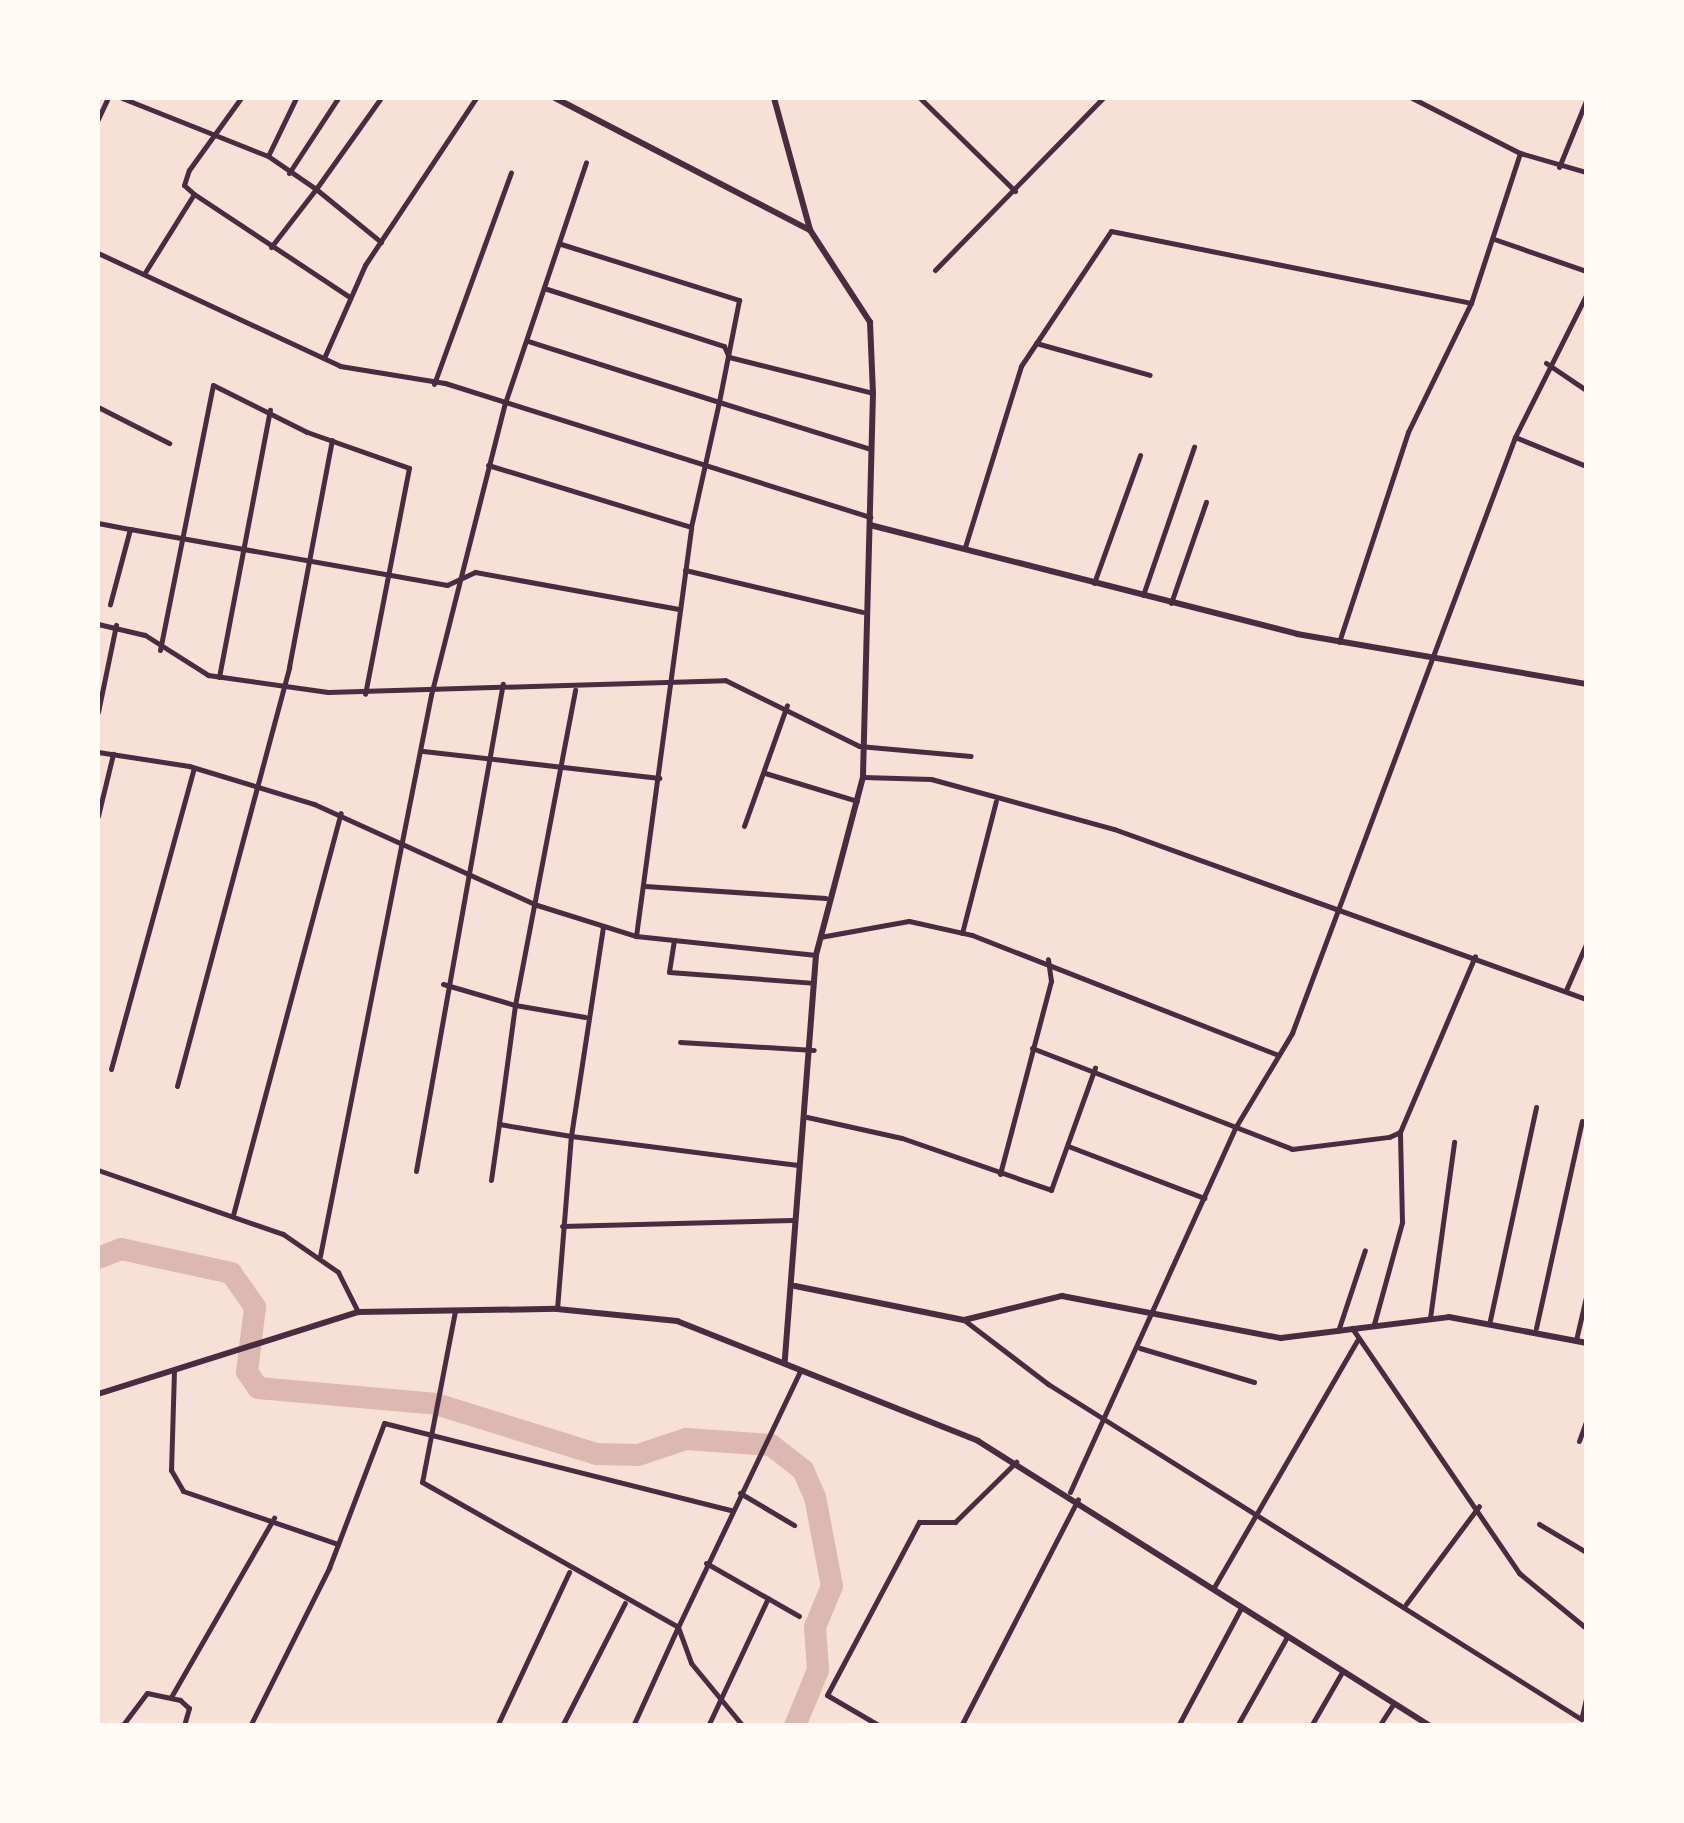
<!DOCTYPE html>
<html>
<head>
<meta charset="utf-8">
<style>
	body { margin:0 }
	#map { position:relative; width:1684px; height:1823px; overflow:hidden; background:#f7e1d7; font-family:"PT Sans",sans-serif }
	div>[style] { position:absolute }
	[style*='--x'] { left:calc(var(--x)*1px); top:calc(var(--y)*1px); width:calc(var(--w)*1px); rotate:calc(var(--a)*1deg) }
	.river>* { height:22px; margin:-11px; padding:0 11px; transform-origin:11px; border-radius:11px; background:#dcb8b0 }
	.minor>* { height:5px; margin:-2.5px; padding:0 2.5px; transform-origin:2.5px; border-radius:2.5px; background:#4a2c40 }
	.tertiary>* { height:6px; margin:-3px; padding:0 3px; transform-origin:3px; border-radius:3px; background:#4a2c40 }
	span { translate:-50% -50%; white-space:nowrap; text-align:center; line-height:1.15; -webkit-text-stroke:10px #fffaf5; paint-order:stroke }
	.frame { position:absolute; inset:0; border:100px solid #fffaf5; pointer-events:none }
</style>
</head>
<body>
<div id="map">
	<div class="river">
		<div style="--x:98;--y:1258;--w:25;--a:-21"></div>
		<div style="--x:121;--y:1249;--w:113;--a:12.3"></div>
		<div style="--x:231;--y:1273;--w:42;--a:54.8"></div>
		<div style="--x:255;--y:1307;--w:65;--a:97"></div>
		<div style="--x:247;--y:1372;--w:19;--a:55"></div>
		<div style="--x:258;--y:1388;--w:179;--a:5.1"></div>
		<div style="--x:436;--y:1404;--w:169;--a:17.3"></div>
		<div style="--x:597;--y:1454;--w:41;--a:1.4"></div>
		<div style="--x:638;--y:1455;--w:51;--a:-18.4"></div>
		<div style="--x:686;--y:1439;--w:85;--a:4"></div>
		<div style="--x:771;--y:1445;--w:41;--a:38"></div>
		<div style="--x:803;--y:1470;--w:30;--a:66"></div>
		<div style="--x:815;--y:1497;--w:91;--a:79.2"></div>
		<div style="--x:832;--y:1586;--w:44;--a:112.5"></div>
		<div style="--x:815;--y:1627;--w:43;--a:86"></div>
		<div style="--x:818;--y:1670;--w:61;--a:112.3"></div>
	</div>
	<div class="minor">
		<div style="--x:122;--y:98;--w:157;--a:21.7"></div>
		<div style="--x:268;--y:156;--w:58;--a:34.5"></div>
		<div style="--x:316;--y:189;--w:112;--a:-54.5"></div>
		<div style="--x:920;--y:98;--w:133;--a:44.4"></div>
		<div style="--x:1412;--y:98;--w:121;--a:27"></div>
		<div style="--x:1520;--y:153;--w:69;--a:16.1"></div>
		<div style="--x:98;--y:119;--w:23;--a:-65"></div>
		<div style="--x:268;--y:156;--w:64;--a:-64.2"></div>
		<div style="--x:1559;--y:167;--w:71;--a:-67.8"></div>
		<div style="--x:289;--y:173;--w:90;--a:-56.8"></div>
		<div style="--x:194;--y:194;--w:13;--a:-138"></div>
		<div style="--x:184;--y:185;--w:16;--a:-72"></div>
		<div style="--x:189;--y:170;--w:89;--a:-54.2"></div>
		<div style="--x:1494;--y:239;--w:97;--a:19.2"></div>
		<div style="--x:561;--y:244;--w:187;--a:17.5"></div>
		<div style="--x:739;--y:300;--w:104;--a:101.1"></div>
		<div style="--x:719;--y:402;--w:159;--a:17.2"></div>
		<div style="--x:271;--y:247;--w:73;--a:-52.2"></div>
		<div style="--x:316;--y:189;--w:84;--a:39.2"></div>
		<div style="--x:98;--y:253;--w:267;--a:25"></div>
		<div style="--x:340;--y:366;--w:106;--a:9.2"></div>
		<div style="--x:445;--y:383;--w:446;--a:17.5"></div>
		<div style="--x:935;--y:270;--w:240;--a:-45.7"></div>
		<div style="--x:144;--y:274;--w:94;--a:-58"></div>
		<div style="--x:194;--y:194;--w:185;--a:33.5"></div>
		<div style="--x:547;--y:289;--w:186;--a:17.9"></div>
		<div style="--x:724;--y:346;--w:12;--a:66"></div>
		<div style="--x:729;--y:357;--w:148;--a:14"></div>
		<div style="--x:1036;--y:343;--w:118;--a:15.7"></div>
		<div style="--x:324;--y:358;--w:102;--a:-66.2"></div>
		<div style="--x:365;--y:265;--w:201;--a:-56.4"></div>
		<div style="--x:1546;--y:363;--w:48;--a:34"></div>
		<div style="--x:434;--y:384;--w:225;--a:-70"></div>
		<div style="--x:98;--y:407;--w:80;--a:26.9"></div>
		<div style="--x:1515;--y:437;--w:77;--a:22.2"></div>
		<div style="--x:488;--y:465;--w:212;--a:17"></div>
		<div style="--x:691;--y:527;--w:128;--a:-77.4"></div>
		<div style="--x:719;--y:402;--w:201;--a:-162.3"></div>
		<div style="--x:98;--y:523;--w:33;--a:11"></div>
		<div style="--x:130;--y:529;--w:78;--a:104.9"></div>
		<div style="--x:130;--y:529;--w:322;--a:10"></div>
		<div style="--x:447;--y:585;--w:31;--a:-25"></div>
		<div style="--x:475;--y:572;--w:207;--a:10.3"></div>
		<div style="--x:965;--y:547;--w:189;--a:-72.8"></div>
		<div style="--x:1021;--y:366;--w:162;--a:-56.3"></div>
		<div style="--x:1111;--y:231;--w:367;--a:11.3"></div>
		<div style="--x:685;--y:570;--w:182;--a:13.3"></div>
		<div style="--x:1094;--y:583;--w:136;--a:-70.2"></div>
		<div style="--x:1143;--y:595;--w:157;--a:-71"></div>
		<div style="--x:1171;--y:603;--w:107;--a:-70.9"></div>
		<div style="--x:98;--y:624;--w:48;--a:13.2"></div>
		<div style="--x:145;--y:635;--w:75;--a:32.4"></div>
		<div style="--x:208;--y:675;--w:121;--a:8.1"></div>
		<div style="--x:328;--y:692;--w:397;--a:-1.7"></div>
		<div style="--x:725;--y:680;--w:149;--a:26.2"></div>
		<div style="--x:859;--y:746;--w:112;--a:5.1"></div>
		<div style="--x:1339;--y:642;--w:221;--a:-71.8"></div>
		<div style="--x:1408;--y:432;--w:144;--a:-64"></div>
		<div style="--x:1471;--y:303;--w:158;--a:-71.9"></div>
		<div style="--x:160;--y:650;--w:270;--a:-78.7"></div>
		<div style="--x:213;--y:385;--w:105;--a:26.6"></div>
		<div style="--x:307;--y:432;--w:108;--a:19.4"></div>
		<div style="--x:409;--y:468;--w:230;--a:101"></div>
		<div style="--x:219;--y:677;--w:272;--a:-79.2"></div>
		<div style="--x:98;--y:712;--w:89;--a:-78.3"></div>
		<div style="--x:423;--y:751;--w:238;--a:6.5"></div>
		<div style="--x:98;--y:752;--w:92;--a:8.7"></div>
		<div style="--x:189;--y:766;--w:131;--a:16.9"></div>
		<div style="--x:314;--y:804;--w:245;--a:24.4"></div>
		<div style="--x:537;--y:905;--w:104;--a:17.4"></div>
		<div style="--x:636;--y:936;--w:181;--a:6"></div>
		<div style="--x:765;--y:773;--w:96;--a:16.9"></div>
		<div style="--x:863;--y:777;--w:68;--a:1.7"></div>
		<div style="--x:931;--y:779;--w:190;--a:15.3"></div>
		<div style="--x:1114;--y:829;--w:502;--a:19.81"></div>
		<div style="--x:98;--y:816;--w:64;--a:-76.4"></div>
		<div style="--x:744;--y:826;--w:128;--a:-70.4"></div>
		<div style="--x:645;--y:886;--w:181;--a:3.8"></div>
		<div style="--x:962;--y:933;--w:136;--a:-75.6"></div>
		<div style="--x:636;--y:936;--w:412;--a:-82.3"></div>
		<div style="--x:820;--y:937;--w:90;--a:-10.2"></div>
		<div style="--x:909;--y:921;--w:65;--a:12.5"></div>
		<div style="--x:972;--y:935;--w:329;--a:21.4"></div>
		<div style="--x:674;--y:940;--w:32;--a:99"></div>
		<div style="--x:669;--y:972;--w:145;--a:4.3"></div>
		<div style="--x:443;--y:984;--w:75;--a:16.3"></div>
		<div style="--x:515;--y:1005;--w:321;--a:-79.2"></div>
		<div style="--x:1566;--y:990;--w:50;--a:-66.5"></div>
		<div style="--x:585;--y:1017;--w:71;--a:-170.3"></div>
		<div style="--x:515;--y:1005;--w:120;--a:97.7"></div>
		<div style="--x:499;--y:1124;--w:73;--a:9.5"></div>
		<div style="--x:571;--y:1136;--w:212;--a:-81.3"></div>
		<div style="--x:680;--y:1042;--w:134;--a:3.4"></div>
		<div style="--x:1032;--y:1048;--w:279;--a:21.2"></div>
		<div style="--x:1292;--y:1149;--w:98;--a:-7.1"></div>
		<div style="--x:1389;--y:1137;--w:12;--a:-24"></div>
		<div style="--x:1400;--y:1132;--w:191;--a:-66.9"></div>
		<div style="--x:111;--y:1069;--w:312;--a:-74.6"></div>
		<div style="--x:177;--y:1086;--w:434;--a:-75"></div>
		<div style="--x:289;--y:667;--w:231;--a:-79.3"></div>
		<div style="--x:807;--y:1117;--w:97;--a:12.5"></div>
		<div style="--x:902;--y:1138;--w:158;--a:19.2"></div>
		<div style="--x:1051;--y:1190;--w:130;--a:-70.2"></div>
		<div style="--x:1068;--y:1146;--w:146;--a:20.9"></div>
		<div style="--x:98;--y:1170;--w:196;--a:19.1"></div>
		<div style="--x:283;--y:1234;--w:67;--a:34.6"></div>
		<div style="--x:338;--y:1272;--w:45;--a:63.4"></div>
		<div style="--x:416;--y:1171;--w:495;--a:-79.9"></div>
		<div style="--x:1000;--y:1174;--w:200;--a:-75.2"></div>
		<div style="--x:1051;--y:981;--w:22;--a:-98"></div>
		<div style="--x:491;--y:1180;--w:57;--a:-81.9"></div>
		<div style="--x:233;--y:1215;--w:416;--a:-75"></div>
		<div style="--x:562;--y:1226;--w:231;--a:-1.5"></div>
		<div style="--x:320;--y:1256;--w:572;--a:-78.81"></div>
		<div style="--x:431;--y:695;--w:301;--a:-75.8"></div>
		<div style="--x:505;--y:403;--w:254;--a:-71.4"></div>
		<div style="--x:557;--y:1309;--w:174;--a:-85.4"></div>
		<div style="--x:571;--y:1136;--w:229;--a:7.3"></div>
		<div style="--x:455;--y:1311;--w:174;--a:100.9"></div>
		<div style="--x:422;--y:1482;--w:294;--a:29.5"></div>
		<div style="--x:678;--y:1627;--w:284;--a:-64.5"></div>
		<div style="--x:1430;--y:1318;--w:178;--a:-82.2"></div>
		<div style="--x:964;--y:1320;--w:106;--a:37.3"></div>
		<div style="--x:1048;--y:1384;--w:630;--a:32.15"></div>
		<div style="--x:1490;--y:1320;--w:218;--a:-77.8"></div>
		<div style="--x:1374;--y:1324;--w:106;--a:-74.6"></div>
		<div style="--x:1402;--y:1222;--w:90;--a:-91.3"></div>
		<div style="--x:1352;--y:1328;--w:297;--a:55.7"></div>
		<div style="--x:1519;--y:1573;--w:87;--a:39.4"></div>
		<div style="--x:1536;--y:1328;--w:212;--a:-77.5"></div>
		<div style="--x:1338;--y:1331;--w:85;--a:-71.6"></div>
		<div style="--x:1576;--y:1340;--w:44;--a:-76.9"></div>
		<div style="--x:1140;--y:1348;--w:119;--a:16.6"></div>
		<div style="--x:174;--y:1370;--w:100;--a:91.7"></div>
		<div style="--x:171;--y:1470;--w:24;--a:60"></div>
		<div style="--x:183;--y:1491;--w:164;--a:18.9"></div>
		<div style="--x:1579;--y:1441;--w:20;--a:-70"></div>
		<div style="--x:1070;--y:1492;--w:400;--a:-65.6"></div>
		<div style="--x:1235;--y:1128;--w:111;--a:-59"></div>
		<div style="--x:1292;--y:1033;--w:636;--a:-69.49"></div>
		<div style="--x:1515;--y:437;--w:159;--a:-63.4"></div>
		<div style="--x:740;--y:1493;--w:63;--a:30.7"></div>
		<div style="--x:1539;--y:1524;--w:55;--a:30.8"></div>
		<div style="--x:706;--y:1563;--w:107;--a:29.7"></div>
		<div style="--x:1213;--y:1589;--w:287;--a:-59.9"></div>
		<div style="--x:1406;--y:1604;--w:122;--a:-53.3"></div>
		<div style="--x:678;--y:1627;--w:38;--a:70"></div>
		<div style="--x:691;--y:1663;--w:82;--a:50.5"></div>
		<div style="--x:171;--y:1697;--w:207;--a:-60.1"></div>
		<div style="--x:1582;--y:1716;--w:17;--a:-77"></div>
		<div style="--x:122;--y:1726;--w:41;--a:-52.9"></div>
		<div style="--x:147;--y:1693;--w:34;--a:12"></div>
		<div style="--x:180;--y:1700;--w:12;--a:42"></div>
		<div style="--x:189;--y:1708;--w:19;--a:106"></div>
		<div style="--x:250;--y:1726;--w:177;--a:-63.4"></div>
		<div style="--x:329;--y:1568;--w:155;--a:-69.2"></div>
		<div style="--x:384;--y:1423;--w:358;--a:14.1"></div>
		<div style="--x:497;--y:1726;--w:170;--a:-64.9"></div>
		<div style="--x:562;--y:1726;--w:138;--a:-62.9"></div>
		<div style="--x:633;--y:1726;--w:109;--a:-65.6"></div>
		<div style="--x:708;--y:1726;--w:141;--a:-64.9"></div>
		<div style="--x:880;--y:1726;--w:61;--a:-149.7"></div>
		<div style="--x:827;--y:1695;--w:196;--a:-62"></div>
		<div style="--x:919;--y:1522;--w:36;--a:0"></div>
		<div style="--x:955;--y:1522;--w:86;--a:-44.5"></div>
		<div style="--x:961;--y:1726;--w:255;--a:-62.7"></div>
		<div style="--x:1178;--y:1726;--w:134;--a:-61.9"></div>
		<div style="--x:1237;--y:1726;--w:102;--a:-60.7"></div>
		<div style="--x:1311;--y:1726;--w:62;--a:-60.1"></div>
		<div style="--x:1379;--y:1726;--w:27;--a:-57"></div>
	</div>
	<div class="tertiary">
		<div style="--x:555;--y:98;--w:287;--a:27.4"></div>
		<div style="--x:774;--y:98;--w:137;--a:74.7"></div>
		<div style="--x:810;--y:230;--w:110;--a:56.9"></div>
		<div style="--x:870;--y:322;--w:71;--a:87.6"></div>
		<div style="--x:873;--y:393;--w:384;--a:91.5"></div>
		<div style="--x:863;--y:777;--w:184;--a:104.8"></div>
		<div style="--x:816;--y:955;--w:407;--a:94.4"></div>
		<div style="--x:870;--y:525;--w:441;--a:14.3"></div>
		<div style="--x:1297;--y:634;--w:293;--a:9.8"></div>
		<div style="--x:795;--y:1286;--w:172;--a:11.4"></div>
		<div style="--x:964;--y:1320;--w:101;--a:-13.8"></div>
		<div style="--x:1062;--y:1296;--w:223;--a:10.9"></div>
		<div style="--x:1281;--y:1338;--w:169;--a:-7.1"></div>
		<div style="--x:1449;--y:1317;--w:139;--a:10.7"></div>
		<div style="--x:98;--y:1394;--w:273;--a:-17.5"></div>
		<div style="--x:358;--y:1312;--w:199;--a:-0.9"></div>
		<div style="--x:557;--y:1309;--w:121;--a:5.7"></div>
		<div style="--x:677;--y:1321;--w:324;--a:21.7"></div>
		<div style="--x:978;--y:1441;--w:534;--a:32.23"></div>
	</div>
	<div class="frame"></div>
</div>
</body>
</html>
